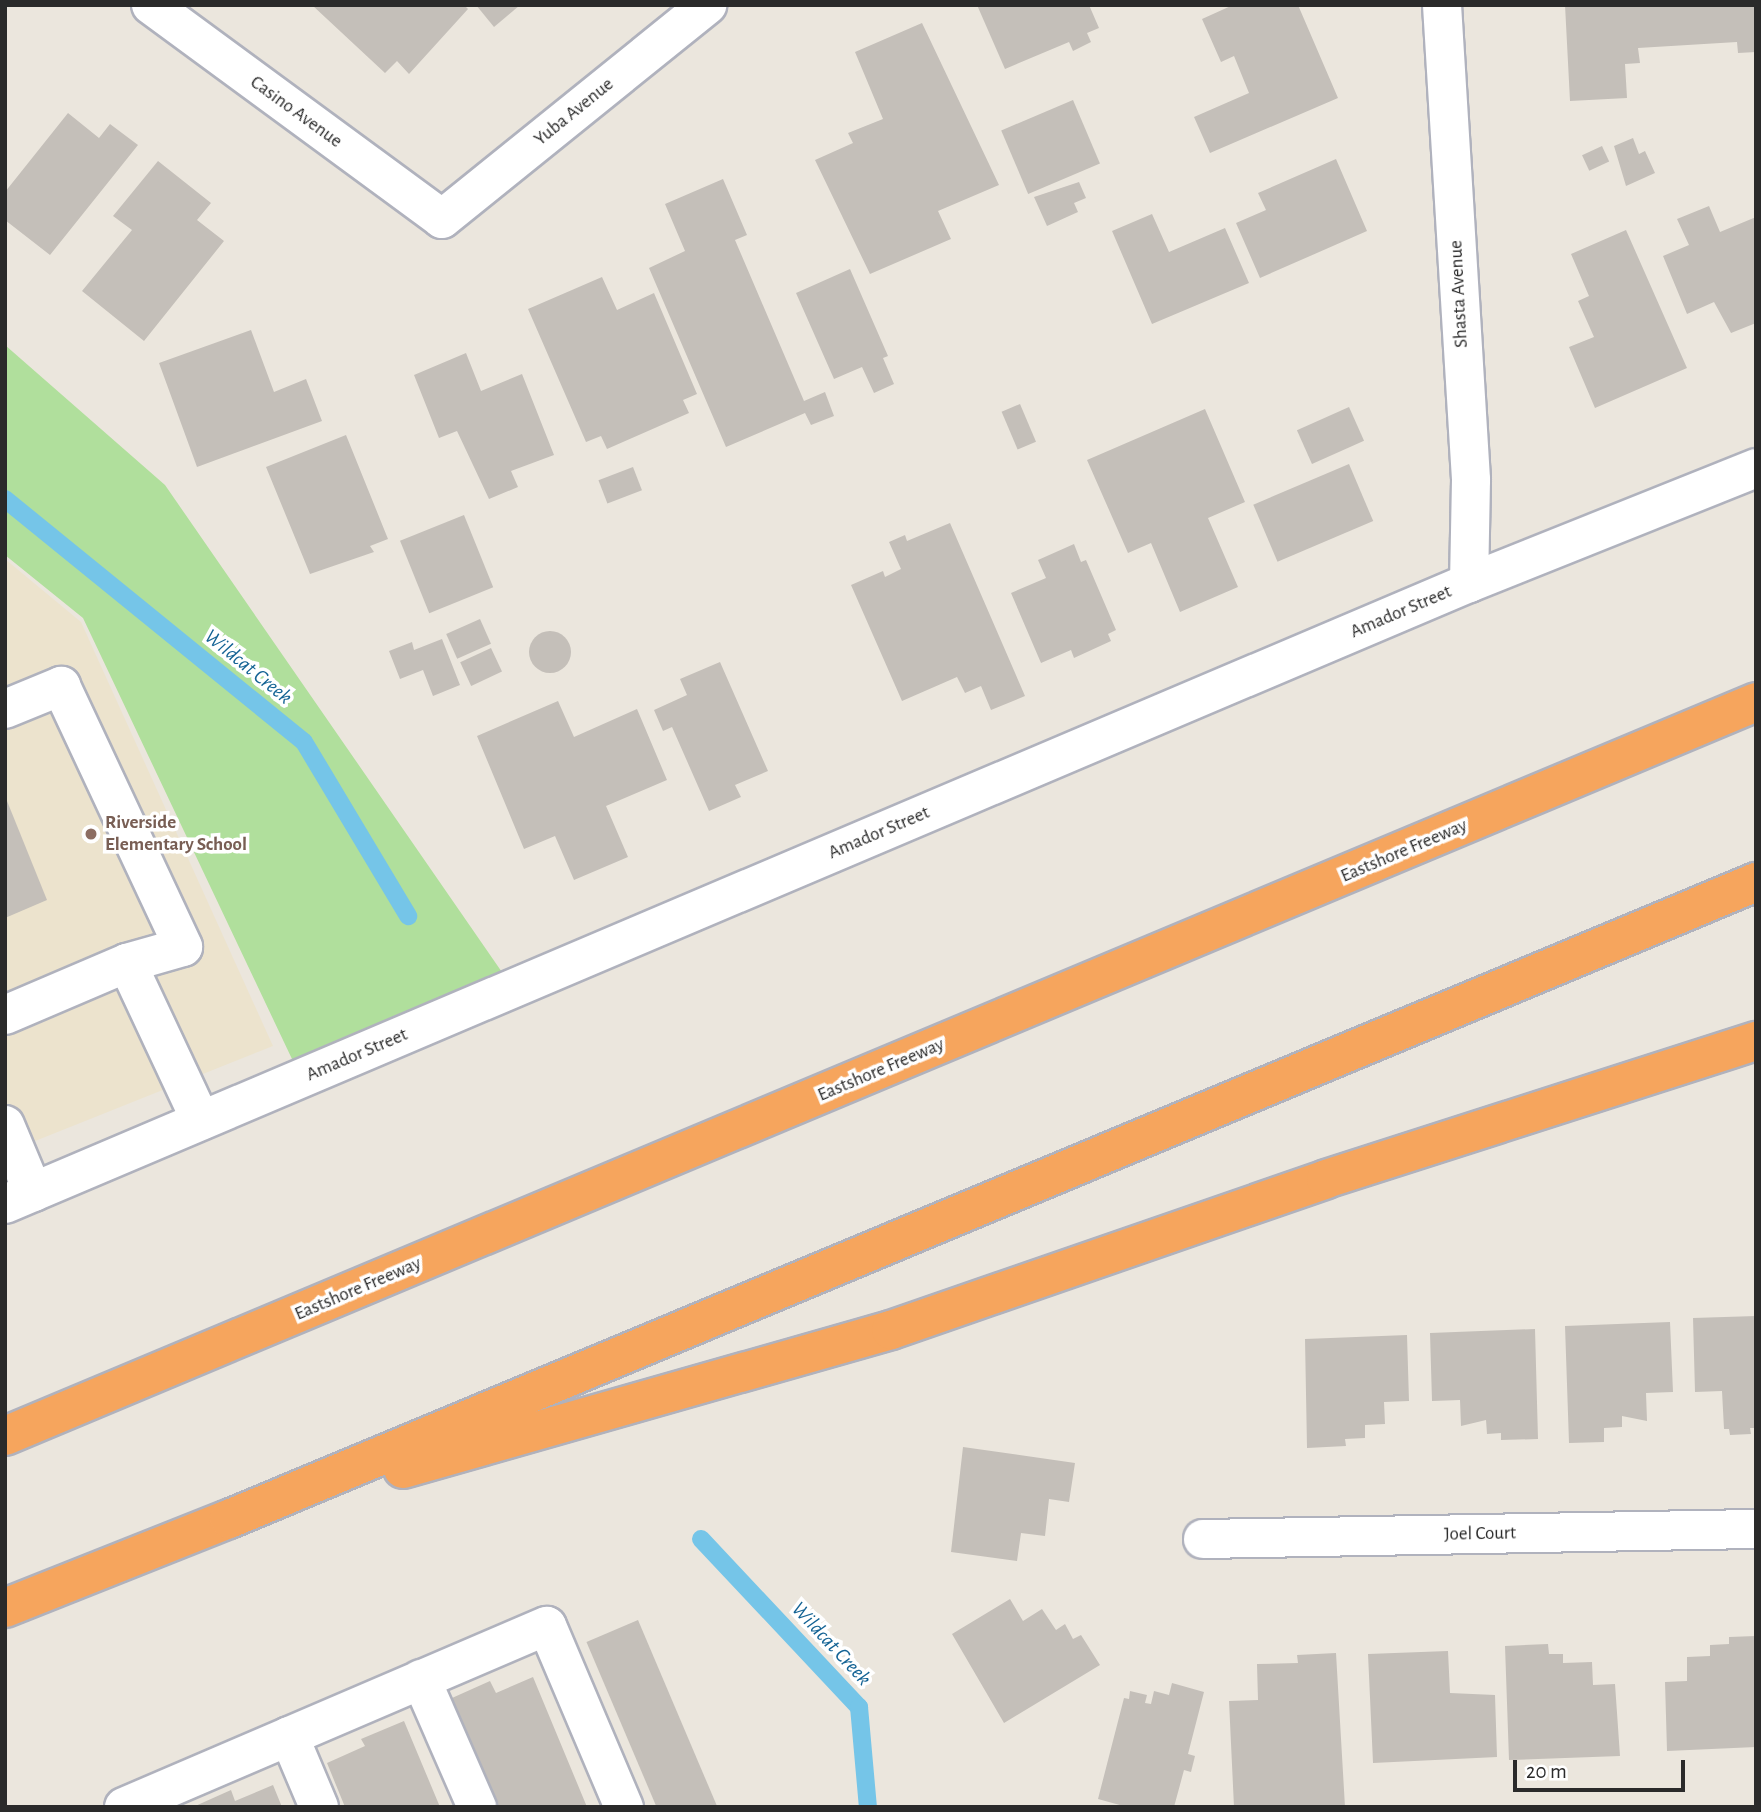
<!DOCTYPE html>
<html>
<head>
<meta charset="utf-8">
<style>
	body { margin:0 }
	#map { position:relative; width:1761px; height:1812px; overflow:hidden; background:#ebe6dd; font-family:"Alegreya Sans",sans-serif }
	div>[style] { position:absolute }
	[style*='--x'] { left:calc(var(--x)*1px); top:calc(var(--y)*1px); width:calc(var(--w)*1px); rotate:calc(var(--a)*1deg) }
	.education>* { inset:0; background:#ece3cd }
	.green>* { inset:0; background:#b0df9c }
	.stream>* { height:18px; margin:-9px; padding:0 9px; transform-origin:9px; border-radius:9px; background:#75c5e8 }
	.building>* { inset:0; background:#c4bfb9; transform-origin:0 0 }
	.round { border-radius:50% }
	.roads { filter:drop-shadow(2px 0 #b0b2bd) drop-shadow(-2px 0 #b0b2bd) drop-shadow(0 2px #b0b2bd) drop-shadow(0 -2px #b0b2bd) }
	.minor>* { height:38px; margin:-19px; padding:0 19px; transform-origin:19px; border-radius:19px; background:#fff }
	.highway>* { height:38px; margin:-19px; padding:0 19px; transform-origin:19px; border-radius:19px; background:#f6a55d }
	.dots>* { width:19px; height:19px; translate:-50% -50%; box-sizing:border-box; border:4px solid #fff; border-radius:50% }
	span { translate:-50% -50%; white-space:nowrap; text-align:center; line-height:1.15; -webkit-text-stroke:7px #fff; paint-order:stroke }
	.street-label { font-size:19px; color:#2a2a2a }
	.education-label { font-size:19px; color:#785e54; font-weight:700 }
	.left { translate:0 -50%; text-align:left }
	.water-label { font-size:21px; color:#146394; font-style:italic }
	.frame { position:absolute; inset:0; border:7px solid #2a2a2a; pointer-events:none }
	.scale { position:absolute; left:1513px; top:1760px; width:172px; height:32px; box-sizing:border-box; border:4px solid #2a2a2a; border-top:0; padding-left:9px; font-size:21px; line-height:24px; white-space:nowrap; color:#2a2a2a; -webkit-text-stroke:5px #fff; paint-order:stroke }
</style>
</head>
<body>
<div id="map">
	<div class="education">
		<div style="clip-path:polygon(5px 559px,81px 622px,273px 1046px,5px 1153px)"></div>
	</div>
	<div class="green">
		<div style="clip-path:polygon(5px 345px,165px 485px,513px 988px,301px 1078px,83px 618px,5px 555px)"></div>
	</div>
	<div class="stream">
		<div style="--x:5;--y:499;--w:385;--a:39.1"></div>
		<div style="--x:304;--y:742;--w:203;--a:59.1"></div>
		<div style="--x:701;--y:1539;--w:231;--a:46.8"></div>
		<div style="--x:859;--y:1707;--w:100;--a:84.9"></div>
	</div>
	<div class="building">
		<div style="clip-path:polygon(312px 5px,464px 5px,468px 9px,409px 74px,397px 61px,385px 73px)"></div>
		<div style="clip-path:polygon(476px 5px,520px 5px,494px 27px)"></div>
		<div style="clip-path:polygon(977px 5px,1089px 5px,1099px 28px,1087px 33px,1091px 42px,1073px 51px,1069px 42px,1005px 69px)"></div>
		<div style="clip-path:polygon(1233px 5px,1298px 5px,1338px 98px,1210px 153px,1194px 117px,1249px 93px,1234px 56px,1221px 62px,1202px 19px)"></div>
		<div style="clip-path:polygon(1565px 5px,1756px 5px,1756px 52px,1738px 53px,1737px 42px,1638px 48px,1640px 63px,1625px 64px,1627px 98px,1570px 101px)"></div>
		<div style="clip-path:polygon(922px 23px,999px 185px,938px 211px,951px 239px,870px 274px,815px 160px,853px 143px,848px 133px,883px 119px,855px 52px)"></div>
		<div style="left:1073px;top:100px;width:69px;height:78px;rotate:67deg"></div>
		<div style="clip-path:polygon(68px 113px,99px 138px,110px 124px,138px 145px,50px 255px,5px 220px,5px 192px)"></div>
		<div style="clip-path:polygon(1633px 138px,1639px 154px,1645px 151px,1655px 173px,1626px 186px,1614px 146px)"></div>
		<div style="left:1602px;top:146px;width:17px;height:22px;rotate:65deg"></div>
		<div style="clip-path:polygon(1336px 159px,1367px 231px,1260px 278px,1236px 223px,1266px 210px,1258px 193px)"></div>
		<div style="clip-path:polygon(158px 161px,211px 203px,197px 220px,224px 241px,144px 341px,82px 291px,132px 230px,113px 216px)"></div>
		<div style="clip-path:polygon(723px 179px,747px 235px,735px 240px,804px 401px,825px 392px,834px 416px,811px 425px,805px 413px,726px 447px,649px 268px,685px 251px,665px 204px)"></div>
		<div style="clip-path:polygon(1079px 182px,1086px 198px,1074px 203px,1078px 212px,1047px 226px,1034px 197px)"></div>
		<div style="clip-path:polygon(1709px 206px,1720px 232px,1756px 217px,1756px 323px,1731px 333px,1714px 302px,1687px 314px,1663px 256px,1689px 245px,1677px 219px)"></div>
		<div style="clip-path:polygon(1152px 214px,1169px 252px,1225px 228px,1249px 283px,1152px 324px,1112px 231px)"></div>
		<div style="clip-path:polygon(1626px 230px,1687px 368px,1595px 408px,1569px 347px,1594px 337px,1578px 301px,1589px 296px,1571px 254px)"></div>
		<div style="clip-path:polygon(850px 269px,888px 356px,883px 358px,894px 384px,874px 393px,862px 367px,834px 379px,796px 293px)"></div>
		<div style="clip-path:polygon(602px 277px,617px 310px,654px 293px,697px 394px,683px 400px,689px 413px,607px 449px,601px 436px,586px 442px,528px 309px)"></div>
		<div style="clip-path:polygon(251px 330px,274px 392px,306px 379px,322px 421px,197px 467px,159px 363px)"></div>
		<div style="clip-path:polygon(466px 353px,481px 391px,522px 374px,554px 455px,511px 471px,518px 487px,489px 499px,457px 431px,439px 438px,414px 375px)"></div>
		<div style="left:1020px;top:404px;width:41px;height:20px;rotate:67deg"></div>
		<div style="left:1349px;top:407px;width:37px;height:57px;rotate:66deg"></div>
		<div style="clip-path:polygon(1205px 409px,1245px 502px,1208px 518px,1238px 587px,1180px 612px,1151px 543px,1128px 553px,1087px 460px)"></div>
		<div style="clip-path:polygon(346px 435px,388px 539px,370px 546px,374px 552px,310px 574px,266px 467px)"></div>
		<div style="left:1349px;top:464px;width:62px;height:104px;rotate:67deg"></div>
		<div style="left:633px;top:467px;width:25px;height:37px;rotate:69deg"></div>
		<div style="left:464px;top:515px;width:78px;height:69px;rotate:68deg"></div>
		<div style="clip-path:polygon(950px 523px,1025px 696px,991px 710px,981px 686px,965px 693px,957px 677px,902px 701px,851px 585px,883px 571px,885px 577px,901px 569px,889px 542px,905px 535px,907px 541px)"></div>
		<div style="clip-path:polygon(1074px 544px,1081px 562px,1086px 560px,1116px 630px,1108px 634px,1111px 641px,1074px 658px,1071px 650px,1041px 663px,1011px 593px,1046px 578px,1038px 560px)"></div>
		<div style="left:480px;top:619px;width:27px;height:37px;rotate:66deg"></div>
		<div class="round" style="left:529px;top:631px;width:42px;height:42px"></div>
		<div style="clip-path:polygon(442px 639px,460px 685px,433px 696px,423px 670px,400px 679px,389px 651px,412px 642px,414px 650px)"></div>
		<div style="left:491px;top:648px;width:26px;height:34px;rotate:65deg"></div>
		<div style="clip-path:polygon(720px 662px,768px 771px,735px 785px,741px 797px,709px 811px,672px 727px,663px 731px,654px 710px,687px 695px,680px 679px)"></div>
		<div style="clip-path:polygon(558px 701px,574px 737px,637px 709px,667px 780px,606px 806px,628px 857px,574px 880px,555px 836px,524px 849px,477px 736px)"></div>
		<div style="clip-path:polygon(5px 796px,47px 900px,5px 918px)"></div>
		<div style="clip-path:polygon(1756px 1316px,1756px 1428px,1750px 1428px,1751px 1434px,1730px 1435px,1729px 1429px,1724px 1429px,1722px 1391px,1695px 1392px,1693px 1318px)"></div>
		<div style="clip-path:polygon(1670px 1322px,1673px 1392px,1646px 1393px,1647px 1421px,1622px 1416px,1622px 1427px,1604px 1428px,1604px 1442px,1569px 1443px,1565px 1326px)"></div>
		<div style="clip-path:polygon(1535px 1329px,1538px 1439px,1501px 1440px,1501px 1433px,1487px 1434px,1486px 1420px,1461px 1426px,1460px 1400px,1432px 1401px,1430px 1333px)"></div>
		<div style="clip-path:polygon(1407px 1335px,1409px 1401px,1384px 1402px,1385px 1424px,1365px 1425px,1365px 1438px,1345px 1439px,1346px 1446px,1307px 1448px,1305px 1339px)"></div>
		<div style="clip-path:polygon(963px 1447px,1075px 1463px,1069px 1502px,1049px 1499px,1045px 1536px,1021px 1533px,1017px 1561px,951px 1552px)"></div>
		<div style="clip-path:polygon(1010px 1599px,1023px 1621px,1042px 1609px,1056px 1630px,1065px 1624px,1073px 1639px,1081px 1635px,1100px 1665px,1004px 1723px,952px 1634px)"></div>
		<div style="left:638px;top:1620px;width:203px;height:56px;rotate:67deg"></div>
		<div style="clip-path:polygon(1756px 1636px,1756px 1747px,1667px 1751px,1665px 1682px,1687px 1681px,1687px 1657px,1710px 1656px,1710px 1645px,1729px 1644px,1729px 1637px)"></div>
		<div style="clip-path:polygon(1548px 1644px,1549px 1654px,1563px 1654px,1563px 1663px,1592px 1662px,1593px 1685px,1615px 1684px,1620px 1756px,1509px 1760px,1505px 1646px)"></div>
		<div style="clip-path:polygon(1448px 1651px,1450px 1693px,1495px 1695px,1497px 1757px,1373px 1763px,1368px 1654px)"></div>
		<div style="clip-path:polygon(1336px 1653px,1345px 1807px,1234px 1807px,1229px 1701px,1258px 1700px,1257px 1664px,1298px 1663px,1297px 1655px)"></div>
		<div style="clip-path:polygon(533px 1677px,587px 1807px,497px 1807px,452px 1698px,490px 1681px,496px 1693px)"></div>
		<div style="clip-path:polygon(1172px 1683px,1204px 1692px,1188px 1754px,1195px 1756px,1191px 1772px,1184px 1770px,1174px 1807px,1127px 1807px,1098px 1799px,1124px 1698px,1129px 1699px,1130px 1691px,1147px 1695px,1145px 1703px,1151px 1704px,1154px 1691px,1169px 1695px)"></div>
		<div style="clip-path:polygon(404px 1721px,440px 1807px,345px 1807px,327px 1763px,365px 1746px,361px 1739px)"></div>
		<div style="clip-path:polygon(273px 1785px,282px 1807px,193px 1807px,231px 1790px,235px 1801px)"></div>
	</div>
	<div class="roads">
		<div class="minor">
			<div style="--x:151;--y:5;--w:361;--a:36.3"></div>
			<div style="--x:442;--y:219;--w:341;--a:-38.9"></div>
			<div style="--x:1442;--y:5;--w:476;--a:86.5"></div>
			<div style="--x:1471;--y:480;--w:103;--a:91.1"></div>
			<div style="--x:5;--y:709;--w:61;--a:-22.3"></div>
			<div style="--x:61;--y:686;--w:288;--a:64.9"></div>
			<div style="--x:183;--y:947;--w:58;--a:164.1"></div>
			<div style="--x:5;--y:1015;--w:133;--a:-23.1"></div>
			<div style="--x:127;--y:963;--w:174;--a:64.9"></div>
			<div style="--x:5;--y:1125;--w:73;--a:67.3"></div>
			<div style="--x:5;--y:1204;--w:1590;--a:-22.99"></div>
			<div style="--x:1469;--y:583;--w:309;--a:-21.8"></div>
			<div style="--x:1203;--y:1539;--w:553;--a:-1.04"></div>
			<div style="--x:421;--y:1679;--w:140;--a:66.4"></div>
			<div style="--x:289;--y:1736;--w:77;--a:67.1"></div>
			<div style="--x:124;--y:1807;--w:460;--a:-23.2"></div>
			<div style="--x:547;--y:1626;--w:197;--a:67"></div>
		</div>
		<div class="highway">
			<div style="--x:5;--y:1436;--w:1899;--a:-22.74"></div>
			<div style="--x:403;--y:1469;--w:507;--a:-15.9"></div>
			<div style="--x:891;--y:1330;--w:460;--a:-19.1"></div>
			<div style="--x:1326;--y:1179;--w:452;--a:-17.8"></div>
			<div style="--x:5;--y:1608;--w:241;--a:-21.7"></div>
			<div style="--x:229;--y:1519;--w:1655;--a:-22.64"></div>
		</div>
	</div>
	<div class="dots">
		<div style="left:91px;top:834px;background:#8d6e63"></div>
	</div>
	<div class="street-label">
		<span style="left:296px;top:112px;rotate:36deg">Casino Avenue</span>
		<span style="left:574px;top:112px;rotate:-39deg">Yuba Avenue</span>
		<span style="left:1459px;top:294px;rotate:-93deg">Shasta Avenue</span>
		<span style="left:1401px;top:612px;rotate:-23deg">Amador Street</span>
		<span style="left:879px;top:833px;rotate:-23deg">Amador Street</span>
		<span style="left:1404px;top:851px;rotate:-23deg">Eastshore Freeway</span>
		<span style="left:357px;top:1055px;rotate:-23deg">Amador Street</span>
		<span style="left:881px;top:1070px;rotate:-23deg">Eastshore Freeway</span>
		<span style="left:358px;top:1289px;rotate:-23deg">Eastshore Freeway</span>
		<span style="left:1480px;top:1534px;rotate:-1deg">Joel Court</span>
	</div>
	<div class="education-label">
		<span class="left" style="left:105px;top:834px">Riverside<br>Elementary School</span>
	</div>
	<div class="water-label">
		<span style="left:248px;top:667px;rotate:39deg">Wildcat Creek</span>
		<span style="left:831px;top:1644px;rotate:47deg">Wildcat Creek</span>
	</div>
	<div class="frame"></div>
	<div class="scale">20 m</div>
</div>
</body>
</html>
